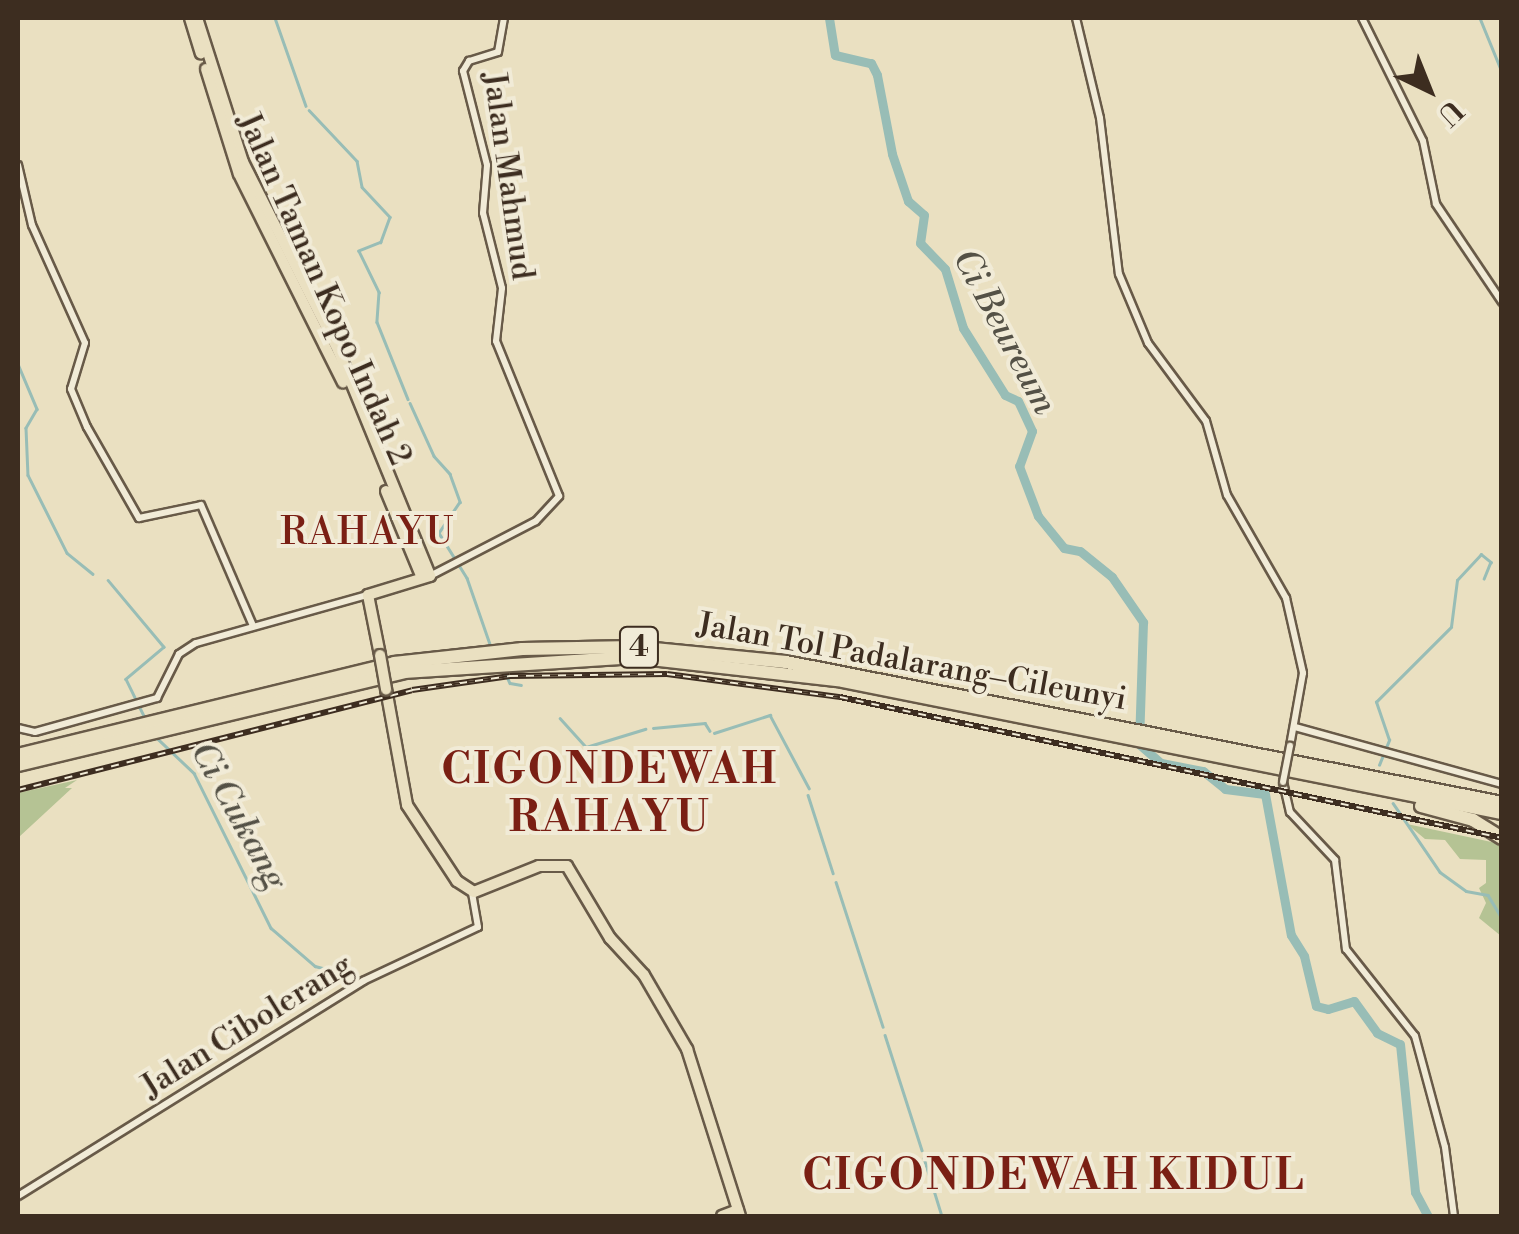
<!DOCTYPE html>
<html>
<head>
<meta charset="utf-8">
<style>
	body { margin:0 }
	#map { position:relative; width:1519px; height:1234px; overflow:hidden; background:#eae0c1; font-family:"Libre Bodoni",serif }
	div>[style] { position:absolute }
	[style*='--x'] { left:calc(var(--x)*1px); top:calc(var(--y)*1px); width:calc(var(--w)*1px); rotate:calc(var(--a)*1deg) }
	.green>* { inset:0; background:#b5c394 }
	.stream>* { height:2.5px; margin:-1.25px; padding:0 1.25px; transform-origin:1.25px; border-radius:1.25px; background:#98bdb6 }
	.river>* { height:9px; margin:-4.5px; padding:0 4.5px; transform-origin:4.5px; border-radius:4.5px; background:#98bdb6 }
	.roads { filter:drop-shadow(2px 0 #685a48) drop-shadow(-2px 0 #685a48) drop-shadow(0 2px #685a48) drop-shadow(0 -2px #685a48) }
	.minor>* { height:6px; margin:-3px; padding:0 3px; transform-origin:3px; border-radius:3px; background:#f1ebd7 }
	.major>* { height:10px; margin:-5px; padding:0 5px; transform-origin:5px; border-radius:5px; background:#eae0c1 }
	.highway>* { height:12px; margin:-6px; padding:0 6px; transform-origin:6px; border-radius:6px; background:#eae0c1 }
	.rail>* { height:6px; margin-top:-3px; transform-origin:0; background:repeating-linear-gradient(90deg,#f1ebd7 0 8px,#3d2d20 0 16px); box-sizing:border-box; border-block:2px solid #3d2d20 }
	.bridges { filter:drop-shadow(2px 0 #685a48) drop-shadow(-2px 0 #685a48) drop-shadow(0 2px #685a48) drop-shadow(0 -2px #685a48) }
	.minor-bridge>* { height:6px; margin:-3px; padding:0 3px; transform-origin:3px; border-radius:3px; background:#f1ebd7 }
	.major-bridge>* { height:10px; margin:-5px; padding:0 5px; transform-origin:5px; border-radius:5px; background:#eae0c1 }
	span { translate:-50% -50%; white-space:nowrap; text-align:center; line-height:1.15; -webkit-text-stroke:8px #f1ebd7; paint-order:stroke }
	.shield-label span { padding:2px 8px; background:#f1ebd7; border:2px solid; border-radius:8px; -webkit-text-stroke-width:0 }
	.shield-label { font-size:30px; color:#3d2d20; font-weight:700 }
	.street-label { font-size:32px; color:#3d2d20 }
	.water-label { font-size:35px; color:#545146; font-style:italic }
	.quarter-label { font-size:38px; color:#7a1f14; letter-spacing:2.5px }
	.district-label { font-size:42px; color:#7a1f14; font-weight:700; letter-spacing:2.5px }
	.frame { position:absolute; inset:0; border:20px solid #3d2d20; pointer-events:none }
	.north { position:absolute; left:1379px; top:40px; width:100px; height:100px; -webkit-text-stroke:8px #f1ebd7; paint-order:stroke; rotate:137deg; font-size:28px; font-weight:700; line-height:40px; text-align:center; color:#3d2d20 }
	.north::after { content:''; display:block; margin:auto; width:35px; height:45px; background:#3d2d20; clip-path:polygon(50% 0,100% 100%,50% 72%,0 100%) }
</style>
</head>
<body>
<div id="map">
	<div class="green">
		<div style="clip-path:polygon(77px 780px,65px 788px,72px 788px,19px 837px,18px 793px)"></div>
		<div style="clip-path:polygon(1407px 824px,1501px 844px,1501px 936px,1479px 918px,1486px 903px,1479px 888px,1486px 883px,1486px 860px,1460px 859px,1445px 840px,1425px 839px)"></div>
	</div>
	<div class="stream">
		<div style="--x:275;--y:18;--w:93;--a:70.6"></div>
		<div style="--x:1480;--y:18;--w:58;--a:67.8"></div>
		<div style="--x:309;--y:110;--w:70;--a:46.7"></div>
		<div style="--x:357;--y:161;--w:26;--a:79"></div>
		<div style="--x:362;--y:187;--w:41;--a:47"></div>
		<div style="--x:390;--y:217;--w:27;--a:110"></div>
		<div style="--x:381;--y:242;--w:24;--a:158"></div>
		<div style="--x:359;--y:251;--w:46;--a:64"></div>
		<div style="--x:379;--y:292;--w:30;--a:94"></div>
		<div style="--x:377;--y:322;--w:83;--a:68.1"></div>
		<div style="--x:18;--y:364;--w:49;--a:67.1"></div>
		<div style="--x:37;--y:409;--w:22;--a:120"></div>
		<div style="--x:26;--y:428;--w:47;--a:87.6"></div>
		<div style="--x:28;--y:475;--w:87;--a:63.4"></div>
		<div style="--x:67;--y:553;--w:33;--a:39"></div>
		<div style="--x:410;--y:403;--w:58;--a:65.6"></div>
		<div style="--x:434;--y:456;--w:24;--a:48"></div>
		<div style="--x:450;--y:474;--w:30;--a:70"></div>
		<div style="--x:460;--y:502;--w:37;--a:124"></div>
		<div style="--x:439;--y:533;--w:53;--a:58.1"></div>
		<div style="--x:467;--y:578;--w:70;--a:70.8"></div>
		<div style="--x:108;--y:580;--w:87;--a:50.1"></div>
		<div style="--x:164;--y:647;--w:50;--a:139.9"></div>
		<div style="--x:126;--y:679;--w:46;--a:64"></div>
		<div style="--x:505;--y:672;--w:12;--a:66"></div>
		<div style="--x:510;--y:683;--w:11;--a:10"></div>
		<div style="--x:560;--y:718;--w:39;--a:48"></div>
		<div style="--x:586;--y:747;--w:62;--a:-17"></div>
		<div style="--x:653;--y:728;--w:52;--a:-5.5"></div>
		<div style="--x:705;--y:723;--w:9;--a:58"></div>
		<div style="--x:714;--y:733;--w:59;--a:-17.8"></div>
		<div style="--x:770;--y:715;--w:83;--a:61.9"></div>
		<div style="--x:158;--y:739;--w:50;--a:43.4"></div>
		<div style="--x:194;--y:773;--w:173;--a:63.6"></div>
		<div style="--x:271;--y:928;--w:58;--a:40.8"></div>
		<div style="--x:315;--y:966;--w:20;--a:15"></div>
		<div style="--x:1379;--y:765;--w:27;--a:-68"></div>
		<div style="--x:1389;--y:740;--w:40;--a:-108.9"></div>
		<div style="--x:1376;--y:702;--w:106;--a:-45"></div>
		<div style="--x:1451;--y:627;--w:47;--a:-82.7"></div>
		<div style="--x:1457;--y:580;--w:35;--a:-47"></div>
		<div style="--x:1481;--y:554;--w:13;--a:39"></div>
		<div style="--x:1491;--y:562;--w:18;--a:112"></div>
		<div style="--x:808;--y:795;--w:82;--a:72.2"></div>
		<div style="--x:1393;--y:803;--w:83;--a:55.7"></div>
		<div style="--x:1440;--y:872;--w:32;--a:36"></div>
		<div style="--x:1466;--y:891;--w:22;--a:10"></div>
		<div style="--x:1488;--y:895;--w:27;--a:59"></div>
		<div style="--x:836;--y:882;--w:152;--a:72"></div>
		<div style="--x:885;--y:1035;--w:121;--a:72.2"></div>
		<div style="--x:924;--y:1158;--w:61;--a:72.8"></div>
	</div>
	<div class="river">
		<div style="--x:829;--y:18;--w:37;--a:81"></div>
		<div style="--x:835;--y:55;--w:37;--a:13"></div>
		<div style="--x:871;--y:63;--w:13;--a:63"></div>
		<div style="--x:877;--y:75;--w:80;--a:79.2"></div>
		<div style="--x:892;--y:154;--w:50;--a:71.2"></div>
		<div style="--x:908;--y:201;--w:21;--a:41"></div>
		<div style="--x:924;--y:215;--w:28;--a:98"></div>
		<div style="--x:920;--y:243;--w:36;--a:46"></div>
		<div style="--x:945;--y:269;--w:62;--a:73"></div>
		<div style="--x:963;--y:328;--w:79;--a:57.9"></div>
		<div style="--x:1005;--y:395;--w:14;--a:25"></div>
		<div style="--x:1018;--y:401;--w:33;--a:65"></div>
		<div style="--x:1032;--y:431;--w:37;--a:110"></div>
		<div style="--x:1019;--y:466;--w:53;--a:69.2"></div>
		<div style="--x:1038;--y:516;--w:41;--a:50.9"></div>
		<div style="--x:1064;--y:548;--w:16;--a:11"></div>
		<div style="--x:1080;--y:551;--w:41;--a:39.1"></div>
		<div style="--x:1112;--y:577;--w:55;--a:55.4"></div>
		<div style="--x:1143;--y:622;--w:122;--a:91.9"></div>
		<div style="--x:1139;--y:744;--w:29;--a:41"></div>
		<div style="--x:1161;--y:763;--w:43;--a:10.8"></div>
		<div style="--x:1203;--y:771;--w:28;--a:39"></div>
		<div style="--x:1225;--y:789;--w:40;--a:7.1"></div>
		<div style="--x:1265;--y:794;--w:143;--a:79.6"></div>
		<div style="--x:1291;--y:935;--w:25;--a:58"></div>
		<div style="--x:1304;--y:956;--w:51;--a:76.5"></div>
		<div style="--x:1316;--y:1006;--w:12;--a:14"></div>
		<div style="--x:1328;--y:1009;--w:27;--a:-17"></div>
		<div style="--x:1354;--y:1001;--w:39;--a:54"></div>
		<div style="--x:1377;--y:1033;--w:25;--a:26"></div>
		<div style="--x:1400;--y:1044;--w:149;--a:84.2"></div>
		<div style="--x:1415;--y:1192;--w:27;--a:62"></div>
	</div>
	<div class="roads">
		<div class="minor">
			<div style="--x:1076;--y:18;--w:103;--a:76.5"></div>
			<div style="--x:1100;--y:118;--w:157;--a:83.1"></div>
			<div style="--x:1119;--y:274;--w:75;--a:67.2"></div>
			<div style="--x:1148;--y:343;--w:97;--a:53.4"></div>
			<div style="--x:1206;--y:421;--w:77;--a:74.2"></div>
			<div style="--x:1227;--y:495;--w:119;--a:60.2"></div>
			<div style="--x:1286;--y:598;--w:77;--a:77.2"></div>
			<div style="--x:1303;--y:673;--w:74;--a:100.1"></div>
			<div style="--x:1362;--y:18;--w:137;--a:63.6"></div>
			<div style="--x:1423;--y:141;--w:64;--a:78.3"></div>
			<div style="--x:1436;--y:204;--w:118;--a:56"></div>
			<div style="--x:18;--y:165;--w:62;--a:76.9"></div>
			<div style="--x:32;--y:225;--w:129;--a:65.8"></div>
			<div style="--x:85;--y:343;--w:48;--a:106.9"></div>
			<div style="--x:71;--y:389;--w:41;--a:67.2"></div>
			<div style="--x:87;--y:427;--w:105;--a:60.3"></div>
			<div style="--x:139;--y:518;--w:63;--a:-11.8"></div>
			<div style="--x:201;--y:505;--w:132;--a:66.7"></div>
			<div style="--x:430;--y:576;--w:119;--a:-27.4"></div>
			<div style="--x:536;--y:521;--w:34;--a:-47"></div>
			<div style="--x:559;--y:496;--w:167;--a:-112.1"></div>
			<div style="--x:496;--y:341;--w:53;--a:-83.5"></div>
			<div style="--x:502;--y:288;--w:77;--a:-104.2"></div>
			<div style="--x:483;--y:213;--w:48;--a:-85.2"></div>
			<div style="--x:487;--y:165;--w:97;--a:-104.3"></div>
			<div style="--x:463;--y:71;--w:12;--a:-59"></div>
			<div style="--x:469;--y:61;--w:30;--a:-17"></div>
			<div style="--x:498;--y:52;--w:35;--a:-80"></div>
			<div style="--x:1295;--y:727;--w:215;--a:15.4"></div>
			<div style="--x:18;--y:728;--w:17;--a:13"></div>
			<div style="--x:35;--y:732;--w:127;--a:-15.6"></div>
			<div style="--x:157;--y:698;--w:49;--a:-63.4"></div>
			<div style="--x:179;--y:654;--w:20;--a:-33"></div>
			<div style="--x:196;--y:643;--w:178;--a:-15.7"></div>
			<div style="--x:1283;--y:782;--w:31;--a:77"></div>
			<div style="--x:1290;--y:812;--w:66;--a:46.8"></div>
			<div style="--x:1335;--y:860;--w:90;--a:83"></div>
			<div style="--x:1346;--y:949;--w:111;--a:51.6"></div>
			<div style="--x:1415;--y:1036;--w:115;--a:74.9"></div>
			<div style="--x:1445;--y:1147;--w:70;--a:82.6"></div>
			<div style="--x:18;--y:1196;--w:407;--a:-31.9"></div>
			<div style="--x:363;--y:981;--w:127;--a:-25.2"></div>
			<div style="--x:478;--y:927;--w:36;--a:-100"></div>
		</div>
		<div class="major">
			<div style="--x:190;--y:18;--w:37;--a:73"></div>
			<div style="--x:197;--y:18;--w:151;--a:72.3"></div>
			<div style="--x:243;--y:162;--w:211;--a:63.2"></div>
			<div style="--x:338;--y:350;--w:244;--a:67.8"></div>
			<div style="--x:430;--y:576;--w:65;--a:163"></div>
			<div style="--x:368;--y:595;--w:61;--a:78.7"></div>
			<div style="--x:206;--y:69;--w:110;--a:72.6"></div>
			<div style="--x:239;--y:174;--w:233;--a:63.5"></div>
			<div style="--x:386;--y:491;--w:94;--a:67.5"></div>
			<div style="--x:386;--y:689;--w:118;--a:79.7"></div>
			<div style="--x:407;--y:805;--w:91;--a:56.7"></div>
			<div style="--x:457;--y:881;--w:20;--a:33"></div>
			<div style="--x:474;--y:892;--w:70;--a:-21.8"></div>
			<div style="--x:539;--y:866;--w:28;--a:0"></div>
			<div style="--x:567;--y:866;--w:84;--a:59.2"></div>
			<div style="--x:610;--y:938;--w:50;--a:47.4"></div>
			<div style="--x:644;--y:975;--w:86;--a:59.8"></div>
			<div style="--x:687;--y:1049;--w:175;--a:72.4"></div>
			<div style="--x:722;--y:1216;--w:17;--a:-21"></div>
		</div>
		<div class="highway">
			<div style="--x:18;--y:755;--w:387;--a:-13.7"></div>
			<div style="--x:394;--y:663;--w:129;--a:-6.2"></div>
			<div style="--x:522;--y:649;--w:112;--a:-1"></div>
			<div style="--x:634;--y:647;--w:153;--a:5.6"></div>
			<div style="--x:786;--y:662;--w:730;--a:11.14"></div>
			<div style="--x:18;--y:765;--w:397;--a:-13.5"></div>
			<div style="--x:404;--y:672;--w:229;--a:-3.7"></div>
			<div style="--x:633;--y:657;--w:211;--a:6.5"></div>
			<div style="--x:843;--y:681;--w:672;--a:11.33"></div>
			<div style="--x:1421;--y:806;--w:54;--a:15.1"></div>
			<div style="--x:1473;--y:820;--w:34;--a:32"></div>
		</div>
	</div>
	<div class="rail">
		<div style="--x:18;--y:790;--w:406;--a:-14.2"></div>
		<div style="--x:412;--y:690;--w:99;--a:-8.1"></div>
		<div style="--x:510;--y:676;--w:157;--a:-0.7"></div>
		<div style="--x:667;--y:674;--w:175;--a:7.6"></div>
		<div style="--x:840;--y:697;--w:677;--a:12.02"></div>
	</div>
	<div class="bridges">
		<div class="minor-bridge">
			<div style="--x:1283;--y:782;--w:37;--a:-79"></div>
		</div>
		<div class="major-bridge">
			<div style="--x:380;--y:655;--w:35;--a:80"></div>
		</div>
	</div>
	<div class="shield-label">
		<span style="left:639px;top:647px">4</span>
	</div>
	<div class="street-label">
		<span style="left:508px;top:176px;rotate:82deg">Jalan Mahmud</span>
		<span style="left:324px;top:289px;rotate:66deg">Jalan Taman Kopo Indah 2</span>
		<span style="left:912px;top:662px;rotate:10deg">Jalan Tol Padalarang–Cileunyi</span>
		<span style="left:247px;top:1026px;rotate:-32deg">Jalan Cibolerang</span>
	</div>
	<div class="water-label">
		<span style="left:1004px;top:332px;rotate:62deg">Ci Beureum</span>
		<span style="left:238px;top:816px;rotate:61deg">Ci Cukang</span>
	</div>
	<div class="quarter-label">
		<span style="left:368px;top:533px">RAHAYU</span>
	</div>
	<div class="district-label">
		<span style="left:610px;top:795px">CIGONDEWAH<br>RAHAYU</span>
		<span style="left:1054px;top:1177px">CIGONDEWAH KIDUL</span>
	</div>
	<div class="frame"></div>
	<div class="north">U</div>
</div>
</body>
</html>
